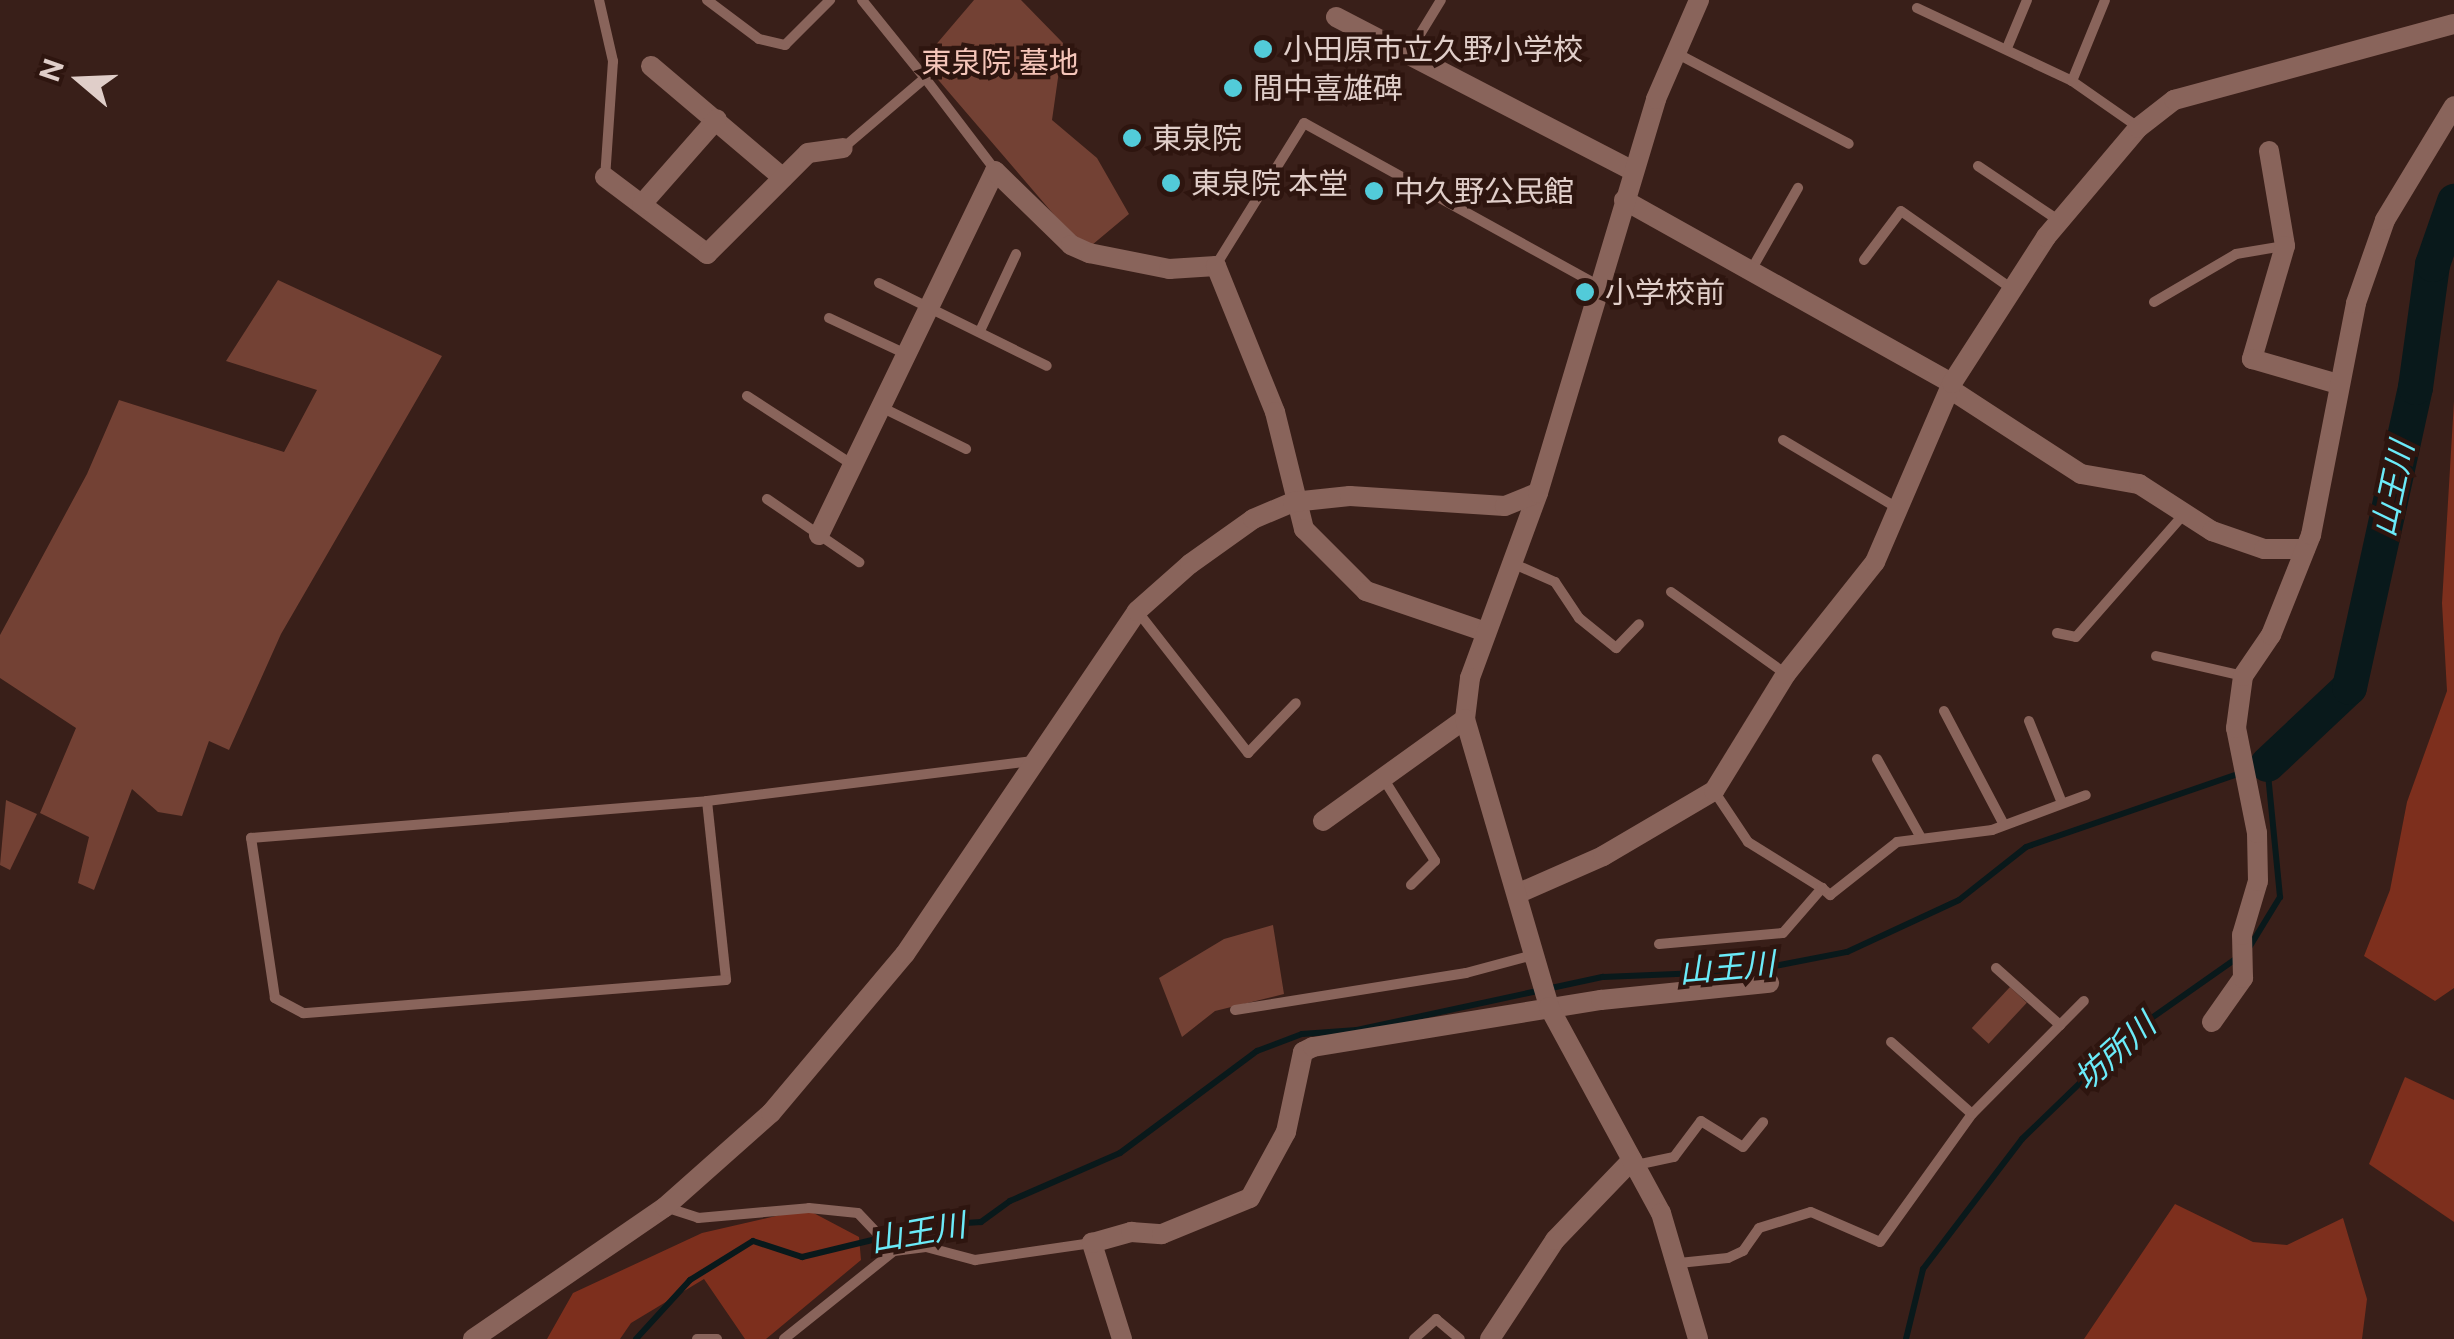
<!DOCTYPE html>
<html>
<head>
<meta charset="utf-8">
<style>
	body { margin:0 }
	#map { position:relative; width:2454px; height:1339px; overflow:hidden; background:#391f19; font-family:"Public Sans","Noto Sans JP",sans-serif }
	div>[style] { position:absolute }
	[style*='--x'] { left:calc(var(--x)*1px); top:calc(var(--y)*1px); width:calc(var(--w)*1px); rotate:calc(var(--a)*1deg) }
	.green>* { inset:0; background:#734134; transform-origin:0 0 }
	.forest>* { inset:0; background:#7d2f1d }
	.stream>* { height:6px; margin:-3px; padding:0 3px; transform-origin:3px; border-radius:3px; background:#09191b }
	.river>* { height:35px; margin:-17.5px; padding:0 17.5px; transform-origin:17.5px; border-radius:17.5px; background:#09191b }
	.service>* { height:10px; margin:-5px; padding:0 5px; transform-origin:5px; border-radius:5px; background:#89645b }
	.minor>* { height:20px; margin:-10px; padding:0 10px; transform-origin:10px; border-radius:10px; background:#89645b }
	.tertiary>* { height:20px; margin:-10px; padding:0 10px; transform-origin:10px; border-radius:10px; background:#89645b }
	.dots>* { width:28px; height:28px; translate:-50% -50%; box-sizing:border-box; border:5px solid #2e150f; border-radius:50% }
	span { translate:-50% -50%; white-space:nowrap; text-align:center; line-height:1.15; -webkit-text-stroke:9px #2e150f; paint-order:stroke }
	.poi-label { font-size:30px; color:#e0cec9 }
	.left { translate:0 -50%; text-align:left }
	.park-label { font-size:30px; color:#f5c5b9 }
	.water-label { font-size:32px; color:#6bebf9; font-style:italic }
	.north { position:absolute; left:30px; top:30px; width:100px; height:100px; -webkit-text-stroke:8px #2e150f; paint-order:stroke; rotate:289deg; font-size:28px; font-weight:700; line-height:40px; text-align:center; color:#e0cec9 }
	.north::after { content:''; display:block; margin:auto; width:35px; height:45px; background:#e0cec9; clip-path:polygon(50% 0,100% 100%,50% 72%,0 100%) }
</style>
</head>
<body>
<div id="map">
	<div class="green">
		<div style="clip-path:polygon(974px 0,1021px 0,1063px 43px,1052px 120px,1097px 158px,1129px 214px,1092px 245px,1074px 238px,922px 61px)"></div>
		<div style="clip-path:polygon(278px 280px,442px 356px,281px 634px,229px 750px,209px 741px,182px 816px,158px 812px,132px 789px,94px 890px,78px 883px,89px 837px,40px 813px,76px 728px,0 678px,0 635px,87px 474px,119px 400px,284px 452px,317px 390px,226px 361px)"></div>
		<div style="clip-path:polygon(6px 800px,37px 814px,10px 870px,0 865px)"></div>
		<div style="clip-path:polygon(1273px 925px,1284px 994px,1215px 1011px,1182px 1037px,1159px 978px,1224px 939px)"></div>
		<div style="left:2010px;top:987px;width:23px;height:56px;rotate:43deg"></div>
	</div>
	<div class="forest">
		<div style="clip-path:polygon(2454px 401px,2454px 988px,2435px 1001px,2364px 956px,2390px 890px,2407px 802px,2447px 691px,2442px 603px)"></div>
		<div style="clip-path:polygon(2405px 1077px,2454px 1100px,2454px 1222px,2369px 1164px)"></div>
		<div style="clip-path:polygon(2175px 1204px,2253px 1242px,2287px 1245px,2343px 1218px,2367px 1299px,2362px 1339px,2084px 1339px)"></div>
		<div style="clip-path:polygon(806px 1209px,859px 1237px,861px 1260px,766px 1339px,745px 1339px,704px 1279px,631px 1323px,620px 1339px,547px 1339px,573px 1293px,702px 1233px)"></div>
	</div>
	<div class="stream">
		<div style="--x:636;--y:1339;--w:80;--a:-47.5"></div>
		<div style="--x:690;--y:1280;--w:74;--a:-31.8"></div>
		<div style="--x:753;--y:1241;--w:52;--a:18.1"></div>
		<div style="--x:802;--y:1257;--w:136;--a:-13.6"></div>
		<div style="--x:934;--y:1225;--w:47;--a:-3.7"></div>
		<div style="--x:981;--y:1222;--w:36;--a:-36"></div>
		<div style="--x:1010;--y:1201;--w:120;--a:-23.6"></div>
		<div style="--x:1120;--y:1153;--w:171;--a:-36.7"></div>
		<div style="--x:1257;--y:1051;--w:48;--a:-20.7"></div>
		<div style="--x:1302;--y:1034;--w:55;--a:-4.2"></div>
		<div style="--x:1357;--y:1030;--w:252;--a:-12.2"></div>
		<div style="--x:1603;--y:977;--w:146;--a:-2.4"></div>
		<div style="--x:1749;--y:971;--w:100;--a:-11"></div>
		<div style="--x:1847;--y:952;--w:123;--a:-24.9"></div>
		<div style="--x:1959;--y:900;--w:85;--a:-38.3"></div>
		<div style="--x:2026;--y:847;--w:255;--a:-19"></div>
		<div style="--x:2267;--y:764;--w:134;--a:84.4"></div>
		<div style="--x:2280;--y:897;--w:63;--a:121.4"></div>
		<div style="--x:1906;--y:1339;--w:72;--a:-76.3"></div>
		<div style="--x:1923;--y:1269;--w:163;--a:-52.7"></div>
		<div style="--x:2022;--y:1139;--w:158;--a:-44"></div>
		<div style="--x:2136;--y:1029;--w:123;--a:-35.1"></div>
	</div>
	<div class="river">
		<div style="--x:2267;--y:764;--w:112;--a:-43.2"></div>
		<div style="--x:2349;--y:687;--w:307;--a:-77.6"></div>
		<div style="--x:2415;--y:387;--w:124;--a:-82.1"></div>
		<div style="--x:2432;--y:264;--w:67;--a:-70.8"></div>
	</div>
	<div class="service">
		<div style="--x:599;--y:0;--w:63;--a:77.1"></div>
		<div style="--x:613;--y:61;--w:116;--a:93.9"></div>
		<div style="--x:707;--y:0;--w:65;--a:36.9"></div>
		<div style="--x:759;--y:39;--w:27;--a:13"></div>
		<div style="--x:785;--y:45;--w:64;--a:-45"></div>
		<div style="--x:862;--y:0;--w:100;--a:51.1"></div>
		<div style="--x:1917;--y:8;--w:171;--a:25.2"></div>
		<div style="--x:2072;--y:81;--w:80;--a:34.9"></div>
		<div style="--x:2007;--y:48;--w:52;--a:-67.4"></div>
		<div style="--x:1676;--y:53;--w:195;--a:27.7"></div>
		<div style="--x:1408;--y:54;--w:63;--a:-58.6"></div>
		<div style="--x:2072;--y:81;--w:87;--a:-67.8"></div>
		<div style="--x:843;--y:148;--w:108;--a:-40.5"></div>
		<div style="--x:925;--y:78;--w:116;--a:52.7"></div>
		<div style="--x:1978;--y:166;--w:97;--a:34"></div>
		<div style="--x:1864;--y:260;--w:61;--a:-52.9"></div>
		<div style="--x:1901;--y:211;--w:136;--a:35.1"></div>
		<div style="--x:1216;--y:265;--w:167;--a:-58.2"></div>
		<div style="--x:1304;--y:123;--w:335;--a:28.9"></div>
		<div style="--x:1750;--y:272;--w:97;--a:-60.3"></div>
		<div style="--x:879;--y:283;--w:187;--a:26.3"></div>
		<div style="--x:2154;--y:302;--w:95;--a:-30.3"></div>
		<div style="--x:2236;--y:254;--w:49;--a:-9.5"></div>
		<div style="--x:829;--y:318;--w:85;--a:25.1"></div>
		<div style="--x:980;--y:331;--w:85;--a:-64.9"></div>
		<div style="--x:747;--y:396;--w:126;--a:33.1"></div>
		<div style="--x:881;--y:407;--w:95;--a:26.3"></div>
		<div style="--x:1783;--y:440;--w:137;--a:30.7"></div>
		<div style="--x:767;--y:499;--w:112;--a:34.4"></div>
		<div style="--x:1512;--y:563;--w:47;--a:23.8"></div>
		<div style="--x:1555;--y:582;--w:43;--a:56.3"></div>
		<div style="--x:1579;--y:618;--w:48;--a:39"></div>
		<div style="--x:1616;--y:648;--w:33;--a:-46"></div>
		<div style="--x:1671;--y:592;--w:141;--a:35.5"></div>
		<div style="--x:1138;--y:612;--w:179;--a:52"></div>
		<div style="--x:1248;--y:753;--w:69;--a:-46.2"></div>
		<div style="--x:2057;--y:633;--w:19;--a:12"></div>
		<div style="--x:2076;--y:637;--w:164;--a:-48.7"></div>
		<div style="--x:2156;--y:656;--w:89;--a:12.9"></div>
		<div style="--x:1944;--y:711;--w:127;--a:62.2"></div>
		<div style="--x:2029;--y:721;--w:88;--a:68.1"></div>
		<div style="--x:1877;--y:759;--w:88;--a:60.8"></div>
		<div style="--x:1383;--y:778;--w:98;--a:57.9"></div>
		<div style="--x:1435;--y:861;--w:34;--a:135"></div>
		<div style="--x:1714;--y:791;--w:61;--a:56.3"></div>
		<div style="--x:1748;--y:842;--w:87;--a:31.9"></div>
		<div style="--x:707;--y:801;--w:180;--a:83.9"></div>
		<div style="--x:726;--y:980;--w:424;--a:175.5"></div>
		<div style="--x:303;--y:1013;--w:32;--a:-152"></div>
		<div style="--x:275;--y:998;--w:162;--a:-98.5"></div>
		<div style="--x:251;--y:838;--w:457;--a:-4.6"></div>
		<div style="--x:707;--y:801;--w:327;--a:-7"></div>
		<div style="--x:1659;--y:944;--w:124;--a:-5.1"></div>
		<div style="--x:1783;--y:933;--w:60;--a:-49.1"></div>
		<div style="--x:1822;--y:888;--w:11;--a:41"></div>
		<div style="--x:1830;--y:895;--w:85;--a:-38.3"></div>
		<div style="--x:1897;--y:842;--w:96;--a:-7.2"></div>
		<div style="--x:1992;--y:830;--w:100;--a:-20.4"></div>
		<div style="--x:1996;--y:968;--w:86;--a:41.7"></div>
		<div style="--x:1235;--y:1010;--w:234;--a:-9.1"></div>
		<div style="--x:1466;--y:973;--w:69;--a:-15"></div>
		<div style="--x:1891;--y:1042;--w:108;--a:41.6"></div>
		<div style="--x:1636;--y:1165;--w:39;--a:-12"></div>
		<div style="--x:1674;--y:1157;--w:45;--a:-53.1"></div>
		<div style="--x:1701;--y:1121;--w:49;--a:31.8"></div>
		<div style="--x:1743;--y:1147;--w:32;--a:-51"></div>
		<div style="--x:665;--y:1207;--w:35;--a:18"></div>
		<div style="--x:698;--y:1218;--w:111;--a:-5.1"></div>
		<div style="--x:809;--y:1208;--w:49;--a:5.8"></div>
		<div style="--x:858;--y:1213;--w:52;--a:46.5"></div>
		<div style="--x:1679;--y:1263;--w:49;--a:-5.8"></div>
		<div style="--x:1728;--y:1258;--w:17;--a:-25"></div>
		<div style="--x:1743;--y:1251;--w:28;--a:-55"></div>
		<div style="--x:1759;--y:1228;--w:54;--a:-17.1"></div>
		<div style="--x:1811;--y:1212;--w:75;--a:23.5"></div>
		<div style="--x:1880;--y:1242;--w:158;--a:-54.3"></div>
		<div style="--x:1972;--y:1114;--w:159;--a:-45.3"></div>
		<div style="--x:697;--y:1339;--w:20;--a:0"></div>
		<div style="--x:784;--y:1339;--w:141;--a:-38.7"></div>
		<div style="--x:894;--y:1251;--w:32;--a:-7"></div>
		<div style="--x:926;--y:1247;--w:51;--a:14.9"></div>
		<div style="--x:975;--y:1260;--w:118;--a:-8.3"></div>
		<div style="--x:1414;--y:1339;--w:30;--a:-42"></div>
		<div style="--x:1436;--y:1319;--w:31;--a:40"></div>
	</div>
	<div class="minor">
		<div style="--x:1336;--y:17;--w:335;--a:27.4"></div>
		<div style="--x:651;--y:66;--w:173;--a:40.3"></div>
		<div style="--x:2269;--y:151;--w:96;--a:80.4"></div>
		<div style="--x:2285;--y:246;--w:118;--a:106.3"></div>
		<div style="--x:2252;--y:359;--w:90;--a:16.2"></div>
		<div style="--x:605;--y:177;--w:128;--a:37"></div>
		<div style="--x:707;--y:254;--w:143;--a:-45"></div>
		<div style="--x:808;--y:153;--w:35;--a:-8"></div>
		<div style="--x:1624;--y:200;--w:376;--a:29.2"></div>
		<div style="--x:642;--y:204;--w:113;--a:-48.6"></div>
		<div style="--x:1950;--y:389;--w:156;--a:33"></div>
		<div style="--x:2081;--y:474;--w:59;--a:9.8"></div>
		<div style="--x:2139;--y:484;--w:87;--a:32.8"></div>
		<div style="--x:2212;--y:531;--w:55;--a:19.1"></div>
		<div style="--x:2264;--y:549;--w:41;--a:0"></div>
		<div style="--x:819;--y:535;--w:404;--a:-64.2"></div>
		<div style="--x:995;--y:171;--w:106;--a:44.2"></div>
		<div style="--x:1071;--y:245;--w:20;--a:24"></div>
		<div style="--x:1089;--y:253;--w:82;--a:11.3"></div>
		<div style="--x:1169;--y:269;--w:47;--a:-3.7"></div>
		<div style="--x:1216;--y:266;--w:157;--a:68"></div>
		<div style="--x:1275;--y:412;--w:121;--a:76.1"></div>
		<div style="--x:1304;--y:529;--w:88;--a:45"></div>
		<div style="--x:1366;--y:591;--w:127;--a:18.9"></div>
		<div style="--x:1323;--y:821;--w:175;--a:-35.7"></div>
		<div style="--x:1517;--y:894;--w:94;--a:-23.8"></div>
		<div style="--x:1603;--y:856;--w:129;--a:-30.4"></div>
		<div style="--x:1714;--y:791;--w:137;--a:-58.4"></div>
		<div style="--x:1786;--y:674;--w:143;--a:-51.5"></div>
		<div style="--x:1875;--y:562;--w:195;--a:-66.7"></div>
		<div style="--x:1952;--y:383;--w:174;--a:-57.2"></div>
		<div style="--x:2046;--y:237;--w:143;--a:-49.8"></div>
		<div style="--x:2138;--y:128;--w:46;--a:-37.9"></div>
		<div style="--x:2174;--y:100;--w:290;--a:-15.2"></div>
		<div style="--x:2212;--y:1022;--w:54;--a:-54.8"></div>
		<div style="--x:2243;--y:978;--w:43;--a:-91.3"></div>
		<div style="--x:2242;--y:935;--w:56;--a:-73.5"></div>
		<div style="--x:2258;--y:881;--w:48;--a:-91.2"></div>
		<div style="--x:2257;--y:833;--w:107;--a:-101.3"></div>
		<div style="--x:2236;--y:728;--w:52;--a:-82.3"></div>
		<div style="--x:2243;--y:676;--w:50;--a:-55.7"></div>
		<div style="--x:2271;--y:635;--w:108;--a:-68.2"></div>
		<div style="--x:2311;--y:535;--w:236;--a:-79"></div>
		<div style="--x:2356;--y:303;--w:88;--a:-70.7"></div>
		<div style="--x:2385;--y:220;--w:133;--a:-58.8"></div>
		<div style="--x:1122;--y:1339;--w:101;--a:-107.4"></div>
		<div style="--x:1092;--y:1243;--w:41;--a:-15.8"></div>
		<div style="--x:1131;--y:1232;--w:31;--a:4"></div>
		<div style="--x:1162;--y:1234;--w:95;--a:-22.2"></div>
		<div style="--x:1250;--y:1198;--w:75;--a:-61.4"></div>
		<div style="--x:1286;--y:1132;--w:82;--a:-78"></div>
		<div style="--x:1303;--y:1052;--w:11;--a:-27"></div>
		<div style="--x:1313;--y:1047;--w:292;--a:-9.3"></div>
		<div style="--x:1601;--y:1000;--w:169;--a:-5.8"></div>
		<div style="--x:1490;--y:1339;--w:118;--a:-56.7"></div>
		<div style="--x:1555;--y:1240;--w:111;--a:-46.1"></div>
	</div>
	<div class="tertiary">
		<div style="--x:1538;--y:493;--w:197;--a:110.2"></div>
		<div style="--x:1470;--y:678;--w:41;--a:97"></div>
		<div style="--x:1465;--y:719;--w:300;--a:73.7"></div>
		<div style="--x:1549;--y:1007;--w:234;--a:61.5"></div>
		<div style="--x:1661;--y:1213;--w:131;--a:73.6"></div>
		<div style="--x:473;--y:1339;--w:233;--a:-34.5"></div>
		<div style="--x:665;--y:1207;--w:142;--a:-41.6"></div>
		<div style="--x:771;--y:1113;--w:208;--a:-49.9"></div>
		<div style="--x:905;--y:954;--w:414;--a:-55.9"></div>
		<div style="--x:1137;--y:611;--w:71;--a:-41.6"></div>
		<div style="--x:1190;--y:564;--w:77;--a:-35.5"></div>
		<div style="--x:1253;--y:519;--w:43;--a:-23"></div>
		<div style="--x:1293;--y:502;--w:57;--a:-6"></div>
		<div style="--x:1350;--y:496;--w:155;--a:3.7"></div>
		<div style="--x:1505;--y:506;--w:35;--a:-22"></div>
		<div style="--x:1538;--y:493;--w:411;--a:-73.3"></div>
		<div style="--x:1656;--y:99;--w:108;--a:-66.5"></div>
	</div>
	<div class="dots">
		<div style="left:1263px;top:49px;background:#52cbd9"></div>
		<div style="left:1233px;top:88px;background:#52cbd9"></div>
		<div style="left:1132px;top:138px;background:#52cbd9"></div>
		<div style="left:1171px;top:183px;background:#52cbd9"></div>
		<div style="left:1374px;top:191px;background:#52cbd9"></div>
		<div style="left:1585px;top:292px;background:#52cbd9"></div>
	</div>
	<div class="poi-label">
		<span class="left" style="left:1283px;top:49px">小田原市立久野小学校</span>
		<span class="left" style="left:1253px;top:88px">間中喜雄碑</span>
		<span class="left" style="left:1152px;top:138px">東泉院</span>
		<span class="left" style="left:1191px;top:183px">東泉院 本堂</span>
		<span class="left" style="left:1394px;top:191px">中久野公民館</span>
		<span class="left" style="left:1605px;top:292px">小学校前</span>
	</div>
	<div class="park-label">
		<span style="left:1000px;top:62px">東泉院 墓地</span>
	</div>
	<div class="water-label">
		<span style="left:2393px;top:489px;rotate:-78deg">山王川</span>
		<span style="left:1727px;top:968px;rotate:-5deg">山王川</span>
		<span style="left:2115px;top:1052px;rotate:-42deg">坊所川</span>
		<span style="left:918px;top:1233px;rotate:-10deg">山王川</span>
	</div>
	<div class="north">N</div>
</div>
</body>
</html>
